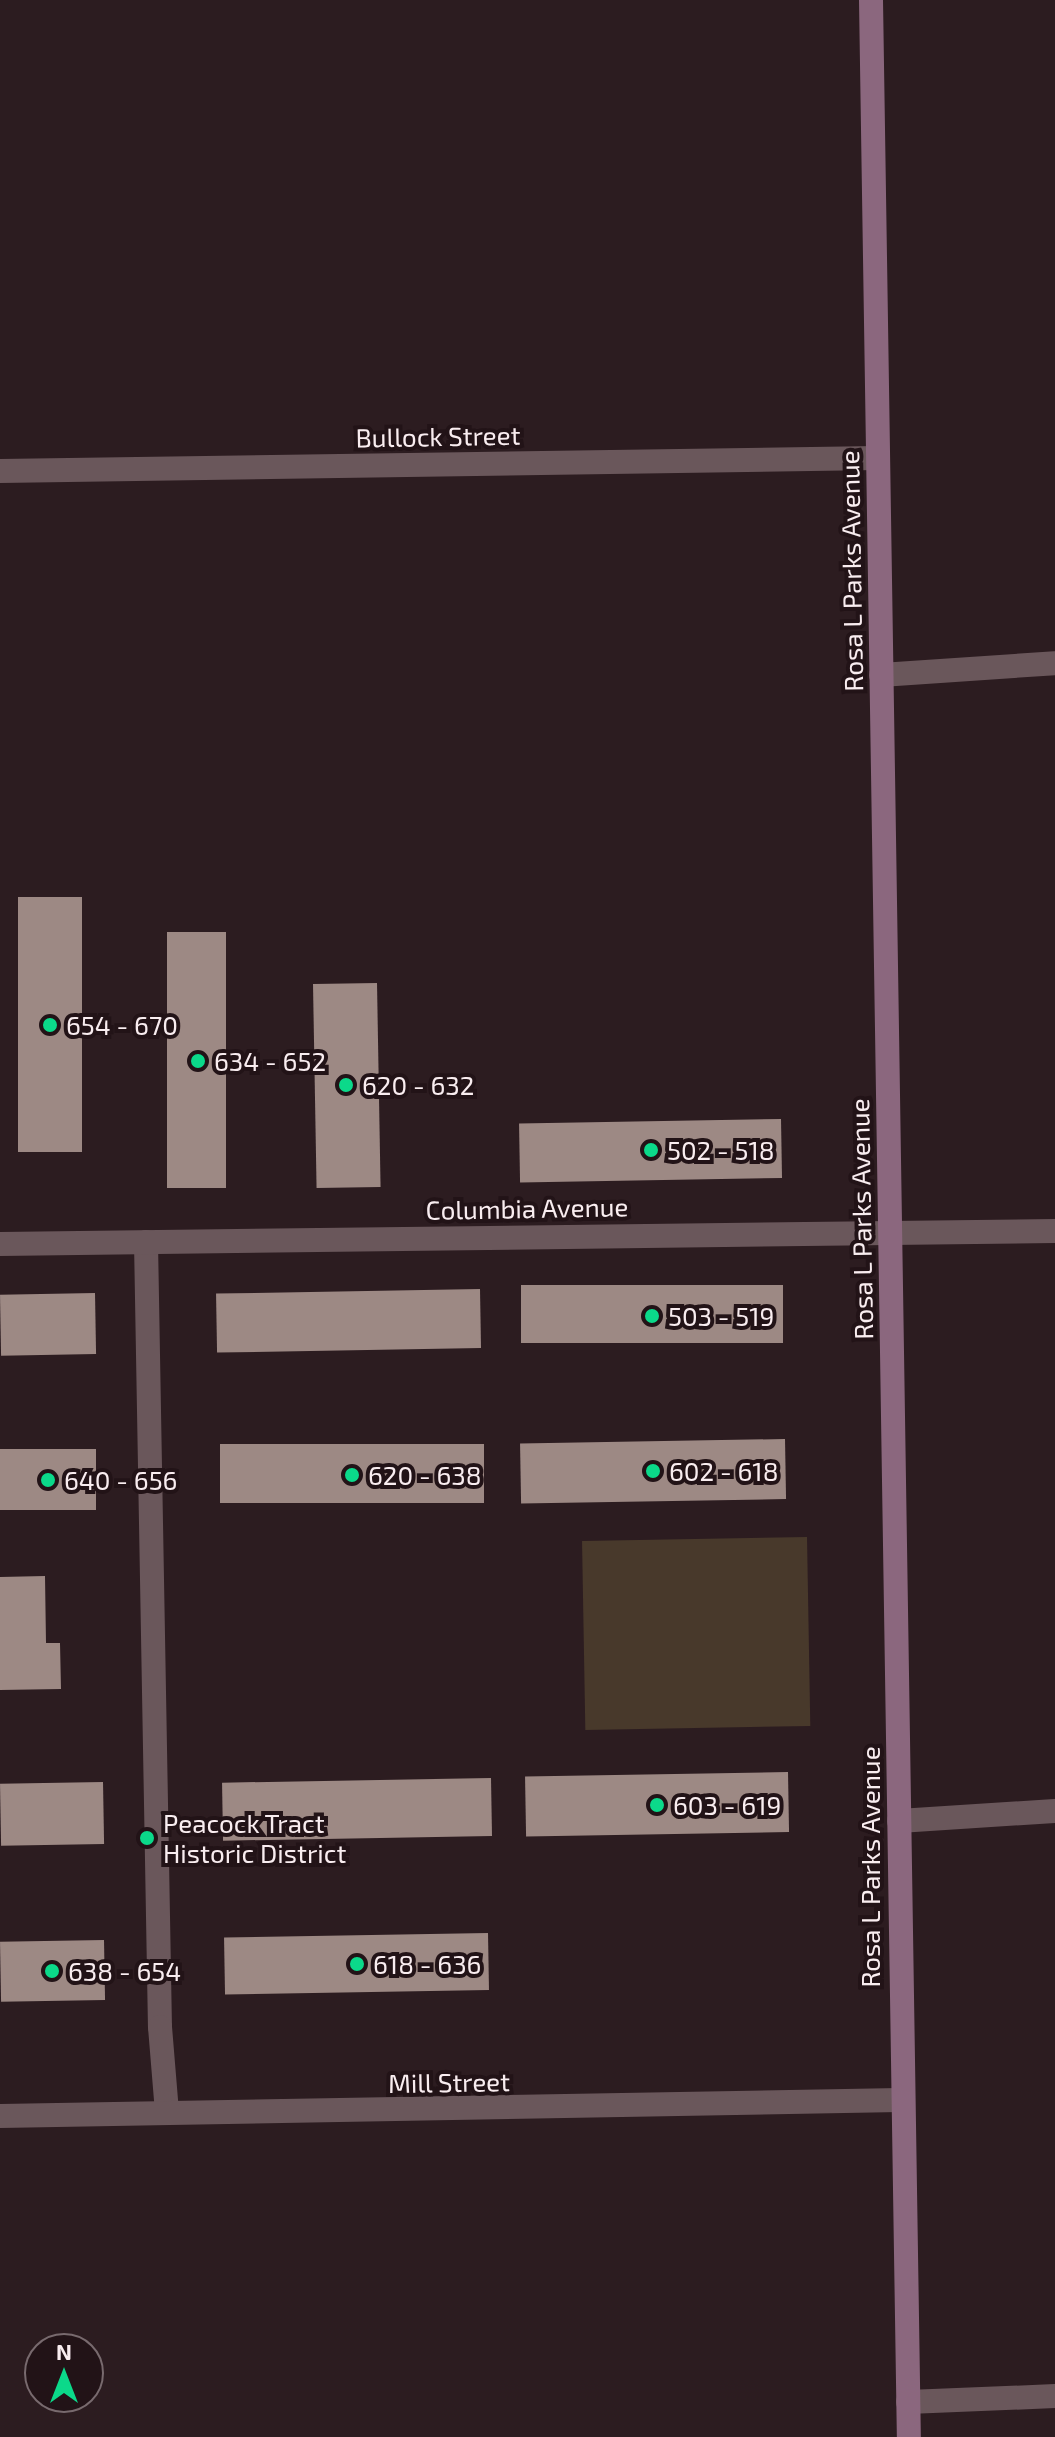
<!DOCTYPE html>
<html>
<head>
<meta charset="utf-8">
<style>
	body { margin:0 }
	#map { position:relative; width:1055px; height:2437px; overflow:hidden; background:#2c1c20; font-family:"Exo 2",sans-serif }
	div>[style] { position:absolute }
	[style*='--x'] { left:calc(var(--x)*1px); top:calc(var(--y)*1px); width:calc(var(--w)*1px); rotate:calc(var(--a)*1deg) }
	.green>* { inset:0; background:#48392b; transform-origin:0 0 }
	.building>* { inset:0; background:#9d8984; transform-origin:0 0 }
	.street>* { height:24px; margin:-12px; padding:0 12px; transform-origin:12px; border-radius:12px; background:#6a575b }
	.secondary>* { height:24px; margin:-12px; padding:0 12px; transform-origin:12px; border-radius:12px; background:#8b677e }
	.dots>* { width:22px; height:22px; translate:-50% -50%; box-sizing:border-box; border:4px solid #221317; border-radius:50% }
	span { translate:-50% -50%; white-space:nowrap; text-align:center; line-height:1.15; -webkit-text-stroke:8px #221317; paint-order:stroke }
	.street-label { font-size:26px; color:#f9edf0 }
	.poi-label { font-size:26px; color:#f9edf0 }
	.left { translate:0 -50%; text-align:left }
	.north { position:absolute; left:24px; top:2333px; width:80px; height:80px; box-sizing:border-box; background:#221317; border:2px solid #786a6e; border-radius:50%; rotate:0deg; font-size:22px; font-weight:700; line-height:32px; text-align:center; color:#f9edf0 }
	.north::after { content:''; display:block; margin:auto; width:28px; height:36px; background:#0bd98a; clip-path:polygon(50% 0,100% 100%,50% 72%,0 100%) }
</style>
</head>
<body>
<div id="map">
	<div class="green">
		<div style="left:807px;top:1537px;width:189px;height:225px;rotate:89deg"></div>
	</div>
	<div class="building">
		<div style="left:82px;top:897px;width:255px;height:64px;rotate:90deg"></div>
		<div style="left:226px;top:932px;width:256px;height:59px;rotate:90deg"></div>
		<div style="left:377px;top:983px;width:204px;height:64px;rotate:89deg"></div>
		<div style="left:781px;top:1119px;width:59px;height:262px;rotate:89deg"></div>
		<div style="left:783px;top:1285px;width:58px;height:262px;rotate:90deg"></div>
		<div style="left:480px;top:1289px;width:59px;height:264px;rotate:89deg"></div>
		<div style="left:95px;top:1293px;width:61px;height:95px;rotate:89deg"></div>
		<div style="left:785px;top:1439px;width:60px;height:265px;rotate:89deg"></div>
		<div style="left:484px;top:1444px;width:59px;height:264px;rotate:90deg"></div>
		<div style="left:96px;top:1449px;width:61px;height:96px;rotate:90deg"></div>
		<div style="clip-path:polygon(45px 1576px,46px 1643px,60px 1643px,61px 1689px,0 1690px,0 1577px)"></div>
		<div style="left:788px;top:1772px;width:60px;height:263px;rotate:89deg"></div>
		<div style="left:491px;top:1778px;width:58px;height:269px;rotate:89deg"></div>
		<div style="left:103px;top:1782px;width:62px;height:103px;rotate:89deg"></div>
		<div style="left:488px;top:1933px;width:57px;height:264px;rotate:89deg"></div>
		<div style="left:104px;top:1940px;width:60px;height:104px;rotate:89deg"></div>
	</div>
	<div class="street">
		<div style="--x:0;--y:471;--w:877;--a:-0.85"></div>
		<div style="--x:881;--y:675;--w:174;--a:-3.9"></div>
		<div style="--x:146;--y:1242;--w:785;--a:88.98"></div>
		<div style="--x:160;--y:2027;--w:86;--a:85.3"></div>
		<div style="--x:0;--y:1244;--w:1055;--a:-0.71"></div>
		<div style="--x:899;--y:1821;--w:156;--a:-3.7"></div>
		<div style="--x:0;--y:2116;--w:900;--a:-1.02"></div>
		<div style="--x:908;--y:2402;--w:147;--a:-2.3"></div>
	</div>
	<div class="secondary">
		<div style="--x:871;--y:0;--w:2437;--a:89.11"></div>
	</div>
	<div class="dots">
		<div style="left:50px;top:1025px;background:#0bd98a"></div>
		<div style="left:198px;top:1061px;background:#0bd98a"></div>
		<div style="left:346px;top:1085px;background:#0bd98a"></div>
		<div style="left:651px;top:1150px;background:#0bd98a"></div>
		<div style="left:652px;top:1316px;background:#0bd98a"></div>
		<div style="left:653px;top:1471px;background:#0bd98a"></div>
		<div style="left:352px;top:1475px;background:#0bd98a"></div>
		<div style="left:48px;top:1480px;background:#0bd98a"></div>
		<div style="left:657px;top:1805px;background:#0bd98a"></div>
		<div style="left:147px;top:1838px;background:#0bd98a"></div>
		<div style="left:357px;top:1964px;background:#0bd98a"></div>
		<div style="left:52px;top:1971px;background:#0bd98a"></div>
	</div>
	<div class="street-label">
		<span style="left:438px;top:436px;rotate:-1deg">Bullock Street</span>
		<span style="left:851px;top:571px;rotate:-91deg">Rosa L Parks Avenue</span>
		<span style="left:527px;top:1208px;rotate:-1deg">Columbia Avenue</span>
		<span style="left:861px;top:1219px;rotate:-91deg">Rosa L Parks Avenue</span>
		<span style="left:870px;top:1867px;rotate:-90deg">Rosa L Parks Avenue</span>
		<span style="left:449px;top:2082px;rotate:-1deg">Mill Street</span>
	</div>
	<div class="poi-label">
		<span class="left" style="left:66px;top:1025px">654 - 670</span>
		<span class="left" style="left:214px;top:1061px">634 - 652</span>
		<span class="left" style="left:362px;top:1085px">620 - 632</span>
		<span class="left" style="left:667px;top:1150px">502 - 518</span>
		<span class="left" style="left:668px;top:1316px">503 - 519</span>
		<span class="left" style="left:669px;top:1471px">602 - 618</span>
		<span class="left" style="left:368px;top:1475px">620 - 638</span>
		<span class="left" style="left:64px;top:1480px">640 - 656</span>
		<span class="left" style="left:673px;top:1805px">603 - 619</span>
		<span class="left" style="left:163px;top:1838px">Peacock Tract<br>Historic District</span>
		<span class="left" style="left:373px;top:1964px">618 - 636</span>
		<span class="left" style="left:68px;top:1971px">638 - 654</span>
	</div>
	<div class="north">N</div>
</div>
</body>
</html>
